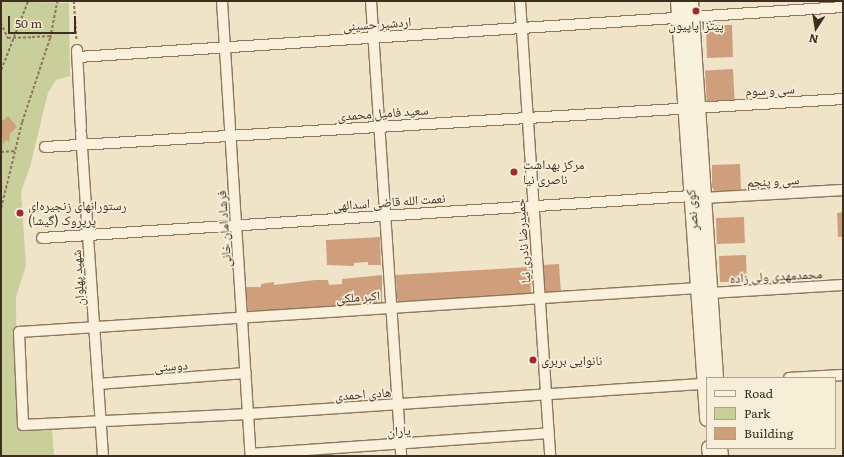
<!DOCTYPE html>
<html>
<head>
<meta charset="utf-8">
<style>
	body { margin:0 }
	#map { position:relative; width:844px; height:457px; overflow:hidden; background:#f0e4c8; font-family:Literata,"Noto Naskh Arabic",serif }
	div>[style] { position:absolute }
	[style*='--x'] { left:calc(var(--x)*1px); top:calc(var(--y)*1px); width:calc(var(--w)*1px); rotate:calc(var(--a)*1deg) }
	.green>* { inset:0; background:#c9cf9b }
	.building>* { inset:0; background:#cf9f7d; transform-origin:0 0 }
	.path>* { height:1.5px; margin-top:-0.75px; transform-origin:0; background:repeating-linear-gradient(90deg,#8d765c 0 3px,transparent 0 5px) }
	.roads { filter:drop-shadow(1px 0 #8d765c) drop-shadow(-1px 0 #8d765c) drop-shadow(0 1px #8d765c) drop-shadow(0 -1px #8d765c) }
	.minor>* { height:10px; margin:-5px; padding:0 5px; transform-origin:5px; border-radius:5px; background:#faf1dc }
	.secondary>* { height:14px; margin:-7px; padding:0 7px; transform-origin:7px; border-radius:7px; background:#faf1dc }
	.path-bridge>* { height:1.5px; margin-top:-0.75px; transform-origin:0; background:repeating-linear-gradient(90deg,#8d765c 0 3px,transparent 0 5px) }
	.dots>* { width:11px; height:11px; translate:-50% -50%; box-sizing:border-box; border:2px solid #f7eed8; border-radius:50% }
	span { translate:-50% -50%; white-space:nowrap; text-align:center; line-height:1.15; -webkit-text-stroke:3.5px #f7eed8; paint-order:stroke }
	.street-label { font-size:13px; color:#3d2e20 }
	.poi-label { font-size:13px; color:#3d2e20 }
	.left { translate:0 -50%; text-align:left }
	.frame { position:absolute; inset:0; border:2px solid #3d2e20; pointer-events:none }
	.legend { position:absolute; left:706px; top:377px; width:130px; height:72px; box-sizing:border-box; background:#f7eed8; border:1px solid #ada18e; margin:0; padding:5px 7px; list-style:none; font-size:12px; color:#3d2e20 }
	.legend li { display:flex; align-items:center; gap:8px; height:20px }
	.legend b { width:20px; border:1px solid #ada18e }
	.north { position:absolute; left:796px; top:8px; width:40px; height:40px; -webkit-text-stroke:3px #f7eed8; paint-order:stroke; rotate:192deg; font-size:11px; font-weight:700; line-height:16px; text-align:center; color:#3d2e20 }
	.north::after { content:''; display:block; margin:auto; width:14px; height:18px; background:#3d2e20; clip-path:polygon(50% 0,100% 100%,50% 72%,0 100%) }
	.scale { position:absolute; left:8px; top:16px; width:68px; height:18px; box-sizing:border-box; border:2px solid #3d2e20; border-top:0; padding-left:5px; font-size:12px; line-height:14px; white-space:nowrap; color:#3d2e20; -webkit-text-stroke:3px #f7eed8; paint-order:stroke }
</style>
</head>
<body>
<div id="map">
	<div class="green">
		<div style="clip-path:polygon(1px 1px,69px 3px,70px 76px,56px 80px,48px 93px,30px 167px,21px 192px,26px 265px,16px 297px,17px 428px,52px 428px,54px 456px,1px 456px)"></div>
	</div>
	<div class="building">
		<div style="clip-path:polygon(711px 25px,732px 25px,733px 57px,707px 58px,706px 29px)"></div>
		<div style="left:733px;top:69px;width:33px;height:28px;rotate:87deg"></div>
		<div style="clip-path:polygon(8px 116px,17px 127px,10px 133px,9px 142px,6px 140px,3px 145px,1px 122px)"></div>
		<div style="clip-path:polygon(740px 164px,741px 191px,715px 192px,712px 187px,712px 165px)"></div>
		<div style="clip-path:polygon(843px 212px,843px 237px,838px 237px,837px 213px)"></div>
		<div style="left:744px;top:217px;width:26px;height:28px;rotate:88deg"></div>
		<div style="clip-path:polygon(380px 237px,381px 265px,368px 265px,368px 262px,354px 263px,354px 266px,327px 265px,326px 240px)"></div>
		<div style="left:746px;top:255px;width:26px;height:27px;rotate:88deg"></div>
		<div style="clip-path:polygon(559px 264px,561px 293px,549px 294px,545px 290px,542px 265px)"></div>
		<div style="clip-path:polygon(530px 267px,531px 295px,400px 303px,397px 299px,396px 275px)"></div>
		<div style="clip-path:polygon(382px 275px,382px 304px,248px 312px,246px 287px,261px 287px,261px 284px,274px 282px,274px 285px,315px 280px,328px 280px,329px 285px,342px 284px,342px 279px)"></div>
	</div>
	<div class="path">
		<div style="--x:74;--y:1;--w:39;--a:86"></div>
		<div style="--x:1;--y:23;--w:17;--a:65"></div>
		<div style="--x:32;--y:37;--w:19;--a:-3"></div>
		<div style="--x:1;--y:70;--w:74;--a:-68.6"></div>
		<div style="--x:1;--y:152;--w:14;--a:-4"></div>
		<div style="--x:1;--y:208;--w:89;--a:-76.3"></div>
		<div style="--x:22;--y:122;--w:89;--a:-71.6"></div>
		<div style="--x:50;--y:38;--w:38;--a:-79"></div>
	</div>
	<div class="roads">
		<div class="minor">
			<div style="--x:222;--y:1;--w:456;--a:86.4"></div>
			<div style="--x:371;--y:1;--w:456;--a:86.2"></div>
			<div style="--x:520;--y:1;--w:456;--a:86.2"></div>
			<div style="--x:77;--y:50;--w:78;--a:87.1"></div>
			<div style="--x:78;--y:57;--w:767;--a:-3.74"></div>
			<div style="--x:81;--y:133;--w:324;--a:86.1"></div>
			<div style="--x:45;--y:147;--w:799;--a:-3.44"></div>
			<div style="--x:704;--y:198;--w:139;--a:-3.3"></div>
			<div style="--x:42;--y:238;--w:650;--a:-3.7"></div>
			<div style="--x:698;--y:288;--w:680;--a:176.29"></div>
			<div style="--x:19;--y:332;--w:93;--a:87.5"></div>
			<div style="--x:23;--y:425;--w:226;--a:-2.8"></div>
			<div style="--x:249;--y:414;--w:457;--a:-3.8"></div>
			<div style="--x:710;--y:293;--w:133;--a:-3.4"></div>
			<div style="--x:789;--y:378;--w:54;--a:-3.2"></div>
			<div style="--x:98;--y:384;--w:148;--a:-4.3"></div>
			<div style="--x:251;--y:454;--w:298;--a:-4"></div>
		</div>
		<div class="secondary">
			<div style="--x:678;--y:1;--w:419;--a:86"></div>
			<div style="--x:691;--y:1;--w:378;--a:86.2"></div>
			<div style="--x:709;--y:448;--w:8;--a:83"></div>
			<div style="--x:720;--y:448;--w:8;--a:83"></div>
		</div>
	</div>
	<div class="path-bridge">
		<div style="--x:8;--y:38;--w:24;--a:-2"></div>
	</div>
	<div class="dots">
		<div style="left:696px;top:11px;background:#9e2a2b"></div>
		<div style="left:514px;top:172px;background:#9e2a2b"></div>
		<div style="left:20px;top:213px;background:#9e2a2b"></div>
		<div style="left:533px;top:360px;background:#9e2a2b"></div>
	</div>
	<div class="street-label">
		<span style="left:377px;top:24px;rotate:-4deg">اردشیر حسینی</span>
		<span style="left:770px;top:90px;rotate:-3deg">سی و سوم</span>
		<span style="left:383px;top:113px;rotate:-4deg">سعید فامیل محمدی</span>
		<span style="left:773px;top:181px;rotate:-3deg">سی و پنجم</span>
		<span style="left:389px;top:202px;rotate:-4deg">نعمت الله قاضی اسدالهی</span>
		<span style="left:692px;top:210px;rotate:-94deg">کوی نصر</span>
		<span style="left:224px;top:229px;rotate:-94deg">فرشاد امان خانی</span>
		<span style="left:523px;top:241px;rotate:-94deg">حمیدرضا نادری نیا</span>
		<span style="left:776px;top:276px;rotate:-3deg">محمدمهدی ولی زاده</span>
		<span style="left:78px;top:278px;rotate:-94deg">شهید پهلوان</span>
		<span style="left:358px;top:297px;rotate:-4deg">اکبر ملکی</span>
		<span style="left:171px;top:366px;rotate:-4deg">دوستی</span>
		<span style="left:363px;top:394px;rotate:-4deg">هادی احمدی</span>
		<span style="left:399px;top:431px;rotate:-4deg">یاران</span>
	</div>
	<div class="poi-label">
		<span style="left:696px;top:25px">پیتزا پاپیون</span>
		<span class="left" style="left:523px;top:172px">مرکز بهداشت<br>ناصری نیا</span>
		<span class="left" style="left:28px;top:213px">رستورانهای زنجیره‌ای<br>پرپروک (گیشا)</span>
		<span class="left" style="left:541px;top:360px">نانوایی بربری</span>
	</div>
	<div class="frame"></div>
	<ul class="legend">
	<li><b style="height:5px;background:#faf1dc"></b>Road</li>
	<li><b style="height:11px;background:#c9cf9b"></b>Park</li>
	<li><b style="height:11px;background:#cf9f7d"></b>Building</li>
	</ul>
	<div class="north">N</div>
	<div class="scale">50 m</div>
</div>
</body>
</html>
